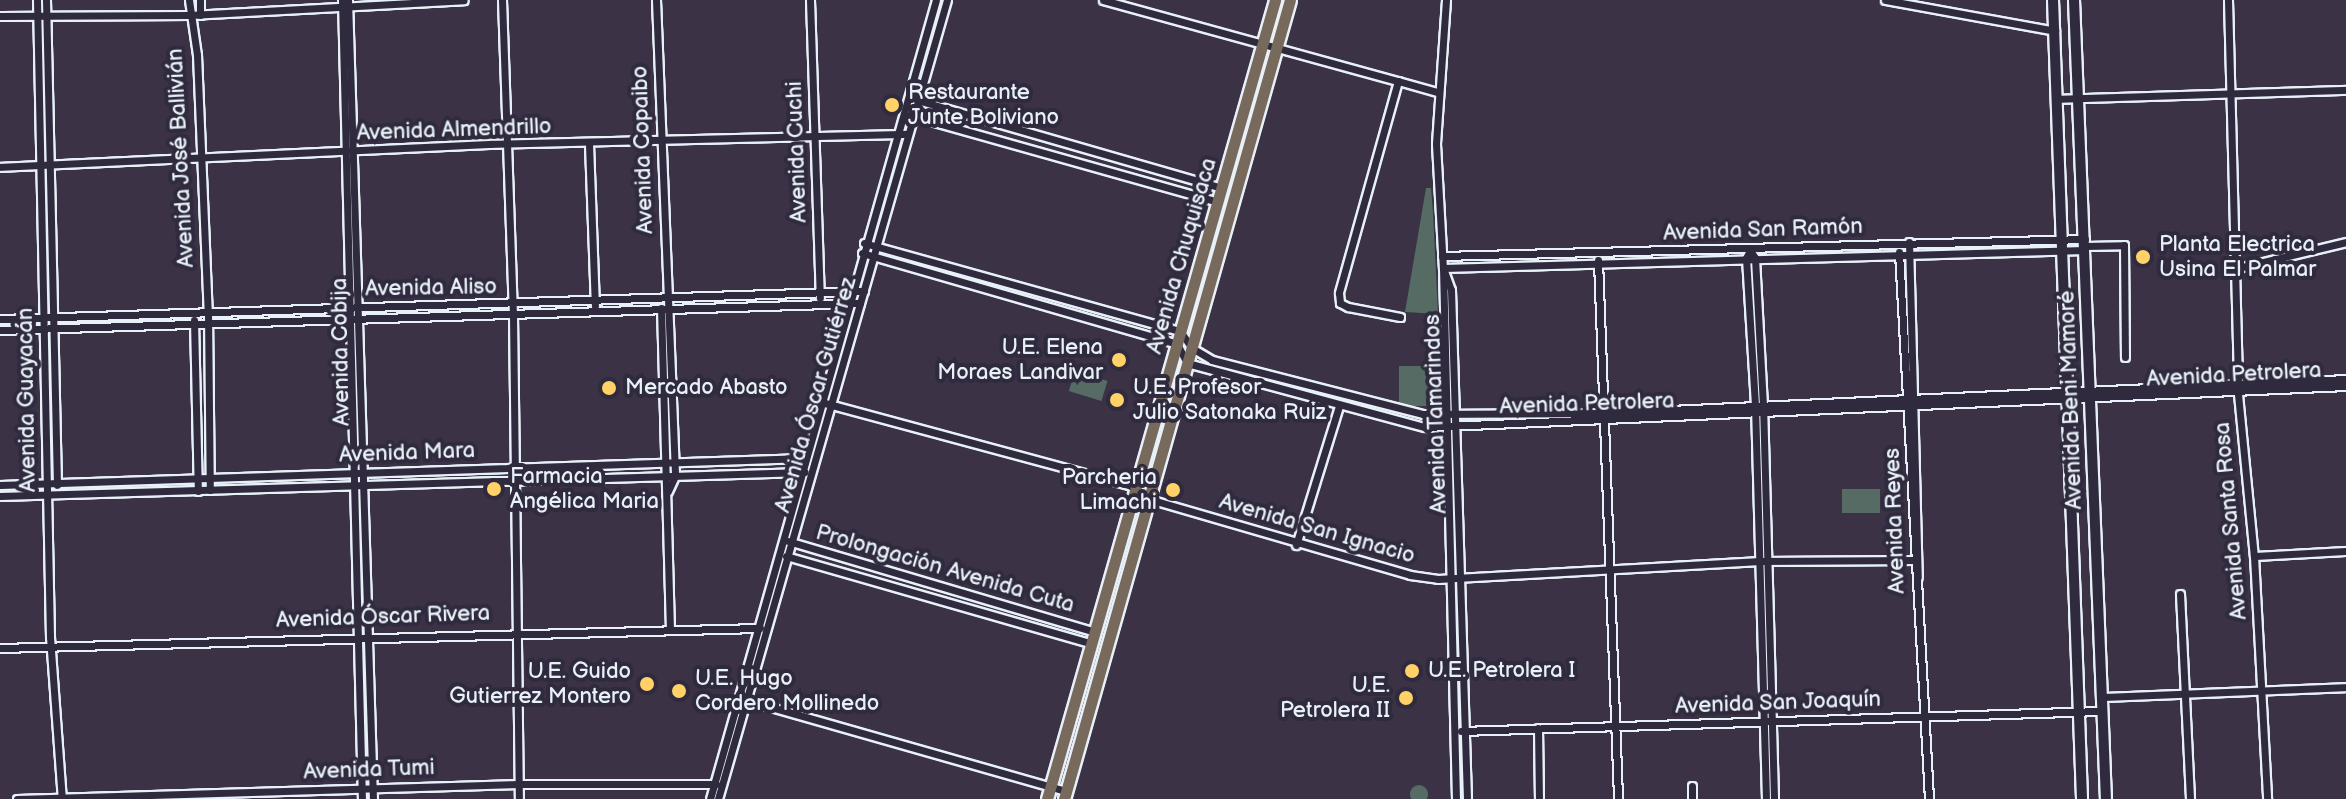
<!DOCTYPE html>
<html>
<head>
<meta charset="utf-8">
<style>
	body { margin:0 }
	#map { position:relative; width:2346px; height:799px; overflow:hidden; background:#3b3246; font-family:"Balsamiq Sans",sans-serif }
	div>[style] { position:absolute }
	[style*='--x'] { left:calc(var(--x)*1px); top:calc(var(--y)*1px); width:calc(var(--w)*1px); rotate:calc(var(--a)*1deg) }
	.green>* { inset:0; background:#576b65; transform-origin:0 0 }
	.round { border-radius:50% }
	.roads { filter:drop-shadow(2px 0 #e8f1f8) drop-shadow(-2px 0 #e8f1f8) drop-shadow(0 2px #e8f1f8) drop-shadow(0 -2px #e8f1f8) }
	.street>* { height:7px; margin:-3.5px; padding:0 3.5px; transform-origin:3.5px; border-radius:3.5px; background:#2f2a3d }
	.secondary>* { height:10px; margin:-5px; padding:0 5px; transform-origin:5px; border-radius:5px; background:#2f2a3d }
	.primary>* { height:11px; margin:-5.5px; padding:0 5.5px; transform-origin:5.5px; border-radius:5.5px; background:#77695c }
	.dots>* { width:22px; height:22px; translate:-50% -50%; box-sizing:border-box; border:4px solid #2f2a3d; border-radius:50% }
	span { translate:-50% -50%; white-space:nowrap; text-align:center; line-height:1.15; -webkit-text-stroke:8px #2f2a3d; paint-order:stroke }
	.poi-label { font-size:22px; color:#e8f1f8 }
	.left { translate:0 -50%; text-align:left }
	.right { translate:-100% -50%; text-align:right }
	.street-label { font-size:22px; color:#e8f1f8 }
</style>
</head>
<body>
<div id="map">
	<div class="green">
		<div style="clip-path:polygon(1426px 188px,1431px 188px,1433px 212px,1438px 314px,1405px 312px)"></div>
		<div style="left:1399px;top:366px;width:40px;height:40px"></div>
		<div style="left:1075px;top:371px;width:34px;height:21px;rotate:17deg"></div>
		<div style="left:1880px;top:489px;width:24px;height:38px;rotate:90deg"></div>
		<div class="round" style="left:1410px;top:785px;width:18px;height:18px"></div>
	</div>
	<div class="roads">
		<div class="street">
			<div style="--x:37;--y:0;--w:637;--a:88.83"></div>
			<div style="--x:50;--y:637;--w:162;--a:85.8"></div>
			<div style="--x:46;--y:0;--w:485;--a:88.7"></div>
			<div style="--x:189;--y:0;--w:56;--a:81.7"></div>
			<div style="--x:197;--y:55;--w:258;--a:87.6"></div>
			<div style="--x:208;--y:313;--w:177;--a:89.4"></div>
			<div style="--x:200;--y:0;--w:15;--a:90"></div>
			<div style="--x:342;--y:0;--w:799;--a:88.57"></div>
			<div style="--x:348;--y:0;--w:799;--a:88.21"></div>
			<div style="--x:502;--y:0;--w:315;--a:88"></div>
			<div style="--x:513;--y:315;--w:484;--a:89.3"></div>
			<div style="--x:656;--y:0;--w:476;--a:87.7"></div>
			<div style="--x:675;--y:476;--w:17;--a:115"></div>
			<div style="--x:810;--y:0;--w:298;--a:88.1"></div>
			<div style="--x:1103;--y:0;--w:306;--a:15.4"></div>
			<div style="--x:1398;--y:81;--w:220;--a:105.6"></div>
			<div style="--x:1339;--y:293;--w:10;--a:84"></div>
			<div style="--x:1340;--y:303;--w:9;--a:27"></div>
			<div style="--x:1348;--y:307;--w:53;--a:10.9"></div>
			<div style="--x:1446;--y:0;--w:144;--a:94"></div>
			<div style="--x:1436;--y:144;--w:124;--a:86.8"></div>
			<div style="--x:1443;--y:268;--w:642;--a:-1.61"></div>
			<div style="--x:1885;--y:0;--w:173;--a:10.3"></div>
			<div style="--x:2228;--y:0;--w:394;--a:88.5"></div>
			<div style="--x:2238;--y:394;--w:163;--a:84.4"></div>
			<div style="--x:2254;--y:556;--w:243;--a:86.9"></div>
			<div style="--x:0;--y:16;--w:190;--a:-0.3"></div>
			<div style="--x:190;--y:15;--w:274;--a:-3.1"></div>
			<div style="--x:1398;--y:81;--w:41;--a:15.8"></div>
			<div style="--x:2056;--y:99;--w:290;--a:-1.8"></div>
			<div style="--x:917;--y:100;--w:317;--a:16.1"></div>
			<div style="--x:909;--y:115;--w:321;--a:15.7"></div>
			<div style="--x:589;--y:144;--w:162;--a:87.9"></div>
			<div style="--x:0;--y:167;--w:491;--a:-2.7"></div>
			<div style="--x:490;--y:144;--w:418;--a:-1.4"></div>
			<div style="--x:1909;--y:242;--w:335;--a:88.5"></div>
			<div style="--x:864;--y:243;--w:328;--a:15.6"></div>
			<div style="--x:1180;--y:331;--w:21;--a:55"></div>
			<div style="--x:1192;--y:348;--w:23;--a:31"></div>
			<div style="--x:1212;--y:360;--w:218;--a:14.4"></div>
			<div style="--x:1423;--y:414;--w:181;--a:-0.3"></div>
			<div style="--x:1604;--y:413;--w:743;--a:-2.62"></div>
			<div style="--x:2085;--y:246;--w:39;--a:-1"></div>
			<div style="--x:2124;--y:245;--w:112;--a:89.5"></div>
			<div style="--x:1899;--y:252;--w:548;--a:86.86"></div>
			<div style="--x:862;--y:253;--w:328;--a:16.1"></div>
			<div style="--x:1177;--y:344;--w:21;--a:62"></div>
			<div style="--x:1187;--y:363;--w:246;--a:15.1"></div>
			<div style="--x:1425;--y:427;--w:922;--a:-2.55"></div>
			<div style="--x:1442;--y:256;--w:643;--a:-1.51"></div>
			<div style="--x:1598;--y:260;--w:539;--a:87.87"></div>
			<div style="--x:2238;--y:268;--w:111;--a:-13.5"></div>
			<div style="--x:661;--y:308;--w:318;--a:88.4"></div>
			<div style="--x:0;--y:319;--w:864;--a:-1.86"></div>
			<div style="--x:194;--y:320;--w:171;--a:88.7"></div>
			<div style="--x:0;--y:330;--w:860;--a:-1.8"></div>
			<div style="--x:821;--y:402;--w:319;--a:15.1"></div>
			<div style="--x:1129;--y:485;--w:24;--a:35"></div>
			<div style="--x:1149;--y:499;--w:272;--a:16.2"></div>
			<div style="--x:1410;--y:575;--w:28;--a:8"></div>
			<div style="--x:1438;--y:579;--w:323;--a:-3.2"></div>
			<div style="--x:1760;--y:561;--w:157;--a:-0.4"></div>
			<div style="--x:0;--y:485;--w:806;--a:-1.92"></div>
			<div style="--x:0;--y:496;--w:805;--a:-1.71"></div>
			<div style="--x:788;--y:541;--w:321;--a:16.5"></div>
			<div style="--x:1296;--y:545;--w:145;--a:-72.8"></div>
			<div style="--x:786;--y:556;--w:318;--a:16"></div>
			<div style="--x:2254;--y:556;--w:92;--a:-3.1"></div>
			<div style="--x:2180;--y:594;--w:205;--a:87.2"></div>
			<div style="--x:0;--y:648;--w:760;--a:-1.51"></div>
			<div style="--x:2101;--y:697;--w:245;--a:-2.3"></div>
			<div style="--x:743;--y:699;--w:337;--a:15.9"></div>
			<div style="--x:1538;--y:728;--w:71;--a:89.2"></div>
			<div style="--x:1461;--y:731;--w:641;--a:-1.79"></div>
			<div style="--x:1692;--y:786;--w:13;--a:90"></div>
			<div style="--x:17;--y:799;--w:502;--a:-1.71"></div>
			<div style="--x:519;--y:784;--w:197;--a:0"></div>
			<div style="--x:710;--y:799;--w:830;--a:-74.21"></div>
			<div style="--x:718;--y:799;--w:831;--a:-74.01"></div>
			<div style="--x:1456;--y:799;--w:531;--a:-91.4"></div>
			<div style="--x:1443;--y:268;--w:23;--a:70"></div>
			<div style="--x:1451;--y:290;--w:509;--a:88.2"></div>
			<div style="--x:1766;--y:799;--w:394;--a:-91.6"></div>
			<div style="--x:1755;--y:405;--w:147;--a:-93.5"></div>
			<div style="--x:1746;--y:258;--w:9;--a:-63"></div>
			<div style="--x:1750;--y:250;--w:9;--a:58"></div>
			<div style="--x:1755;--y:258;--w:146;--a:86.9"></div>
			<div style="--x:1763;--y:404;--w:395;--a:88.4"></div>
		</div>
		<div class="secondary">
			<div style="--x:2053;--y:0;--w:800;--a:87.92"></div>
			<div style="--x:2074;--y:0;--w:800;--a:87.71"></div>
		</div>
		<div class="primary">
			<div style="--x:1047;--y:799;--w:831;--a:-74.07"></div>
			<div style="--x:1064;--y:799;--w:830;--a:-74.21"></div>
		</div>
	</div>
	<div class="dots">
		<div style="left:892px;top:105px;background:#ffd166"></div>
		<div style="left:2143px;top:257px;background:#ffd166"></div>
		<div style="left:1119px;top:360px;background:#ffd166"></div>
		<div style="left:609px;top:388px;background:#ffd166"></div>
		<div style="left:1117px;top:400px;background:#ffd166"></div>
		<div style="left:494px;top:489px;background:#ffd166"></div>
		<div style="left:1173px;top:490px;background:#ffd166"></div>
		<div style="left:1412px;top:671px;background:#ffd166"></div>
		<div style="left:647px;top:684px;background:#ffd166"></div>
		<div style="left:679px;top:691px;background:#ffd166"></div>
		<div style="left:1406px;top:698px;background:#ffd166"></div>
	</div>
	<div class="poi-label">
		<span class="left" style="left:908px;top:105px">Restaurante<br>Junte Boliviano</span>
		<span class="left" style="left:2159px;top:257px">Planta Electrica<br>Usina El Palmar</span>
		<span class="right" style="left:1103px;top:360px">U.E. Elena<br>Moraes Landivar</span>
		<span class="left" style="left:1133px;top:400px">U.E. Profesor<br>Julio Satonaka Ruiz</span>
		<span class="left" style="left:625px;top:388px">Mercado Abasto</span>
		<span class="left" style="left:510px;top:489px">Farmacia<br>Angélica Maria</span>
		<span class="right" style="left:1157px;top:490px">Parcheria<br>Limachi</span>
		<span class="right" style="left:631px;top:684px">U.E. Guido<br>Gutierrez Montero</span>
		<span class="left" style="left:1428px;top:671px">U.E. Petrolera I</span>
		<span class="left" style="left:695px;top:691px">U.E. Hugo<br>Cordero Mollinedo</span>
		<span class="right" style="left:1390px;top:698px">U.E.<br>Petrolera II</span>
	</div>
	<div class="street-label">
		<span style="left:454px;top:130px;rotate:-2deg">Avenida Almendrillo</span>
		<span style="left:643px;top:150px;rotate:-92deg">Avenida Copaibo</span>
		<span style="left:797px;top:152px;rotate:-92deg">Avenida Cuchi</span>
		<span style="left:181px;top:158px;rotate:-93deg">Avenida José Ballivián</span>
		<span style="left:1763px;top:230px;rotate:-2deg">Avenida San Ramón</span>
		<span style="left:1182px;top:256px;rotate:-74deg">Avenida Chuquisaca</span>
		<span style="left:431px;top:288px;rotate:-1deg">Avenida Aliso</span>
		<span style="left:341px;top:352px;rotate:-91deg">Avenida Cobija</span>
		<span style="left:2234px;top:375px;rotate:-3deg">Avenida Petrolera</span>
		<span style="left:816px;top:395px;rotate:-74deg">Avenida Óscar Gutiérrez</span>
		<span style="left:27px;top:400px;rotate:-91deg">Avenida Guayacán</span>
		<span style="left:2071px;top:400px;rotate:-92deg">Avenida Beni Mamoré</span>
		<span style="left:1587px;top:404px;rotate:-2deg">Avenida Petrolera</span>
		<span style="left:1436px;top:414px;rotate:-92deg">Avenida Tamarindos</span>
		<span style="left:407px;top:453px;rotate:-2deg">Avenida Mara</span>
		<span style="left:1895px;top:521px;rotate:-92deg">Avenida Reyes</span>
		<span style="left:2231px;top:521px;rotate:-95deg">Avenida Santa Rosa</span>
		<span style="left:1317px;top:529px;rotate:16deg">Avenida San Ignacio</span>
		<span style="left:945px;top:569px;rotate:16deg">Prolongación Avenida Cuta</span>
		<span style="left:383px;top:617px;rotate:-2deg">Avenida Óscar Rivera</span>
		<span style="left:1778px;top:703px;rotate:-2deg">Avenida San Joaquín</span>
		<span style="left:369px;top:770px;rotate:-2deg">Avenida Tumi</span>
	</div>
</div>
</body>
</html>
